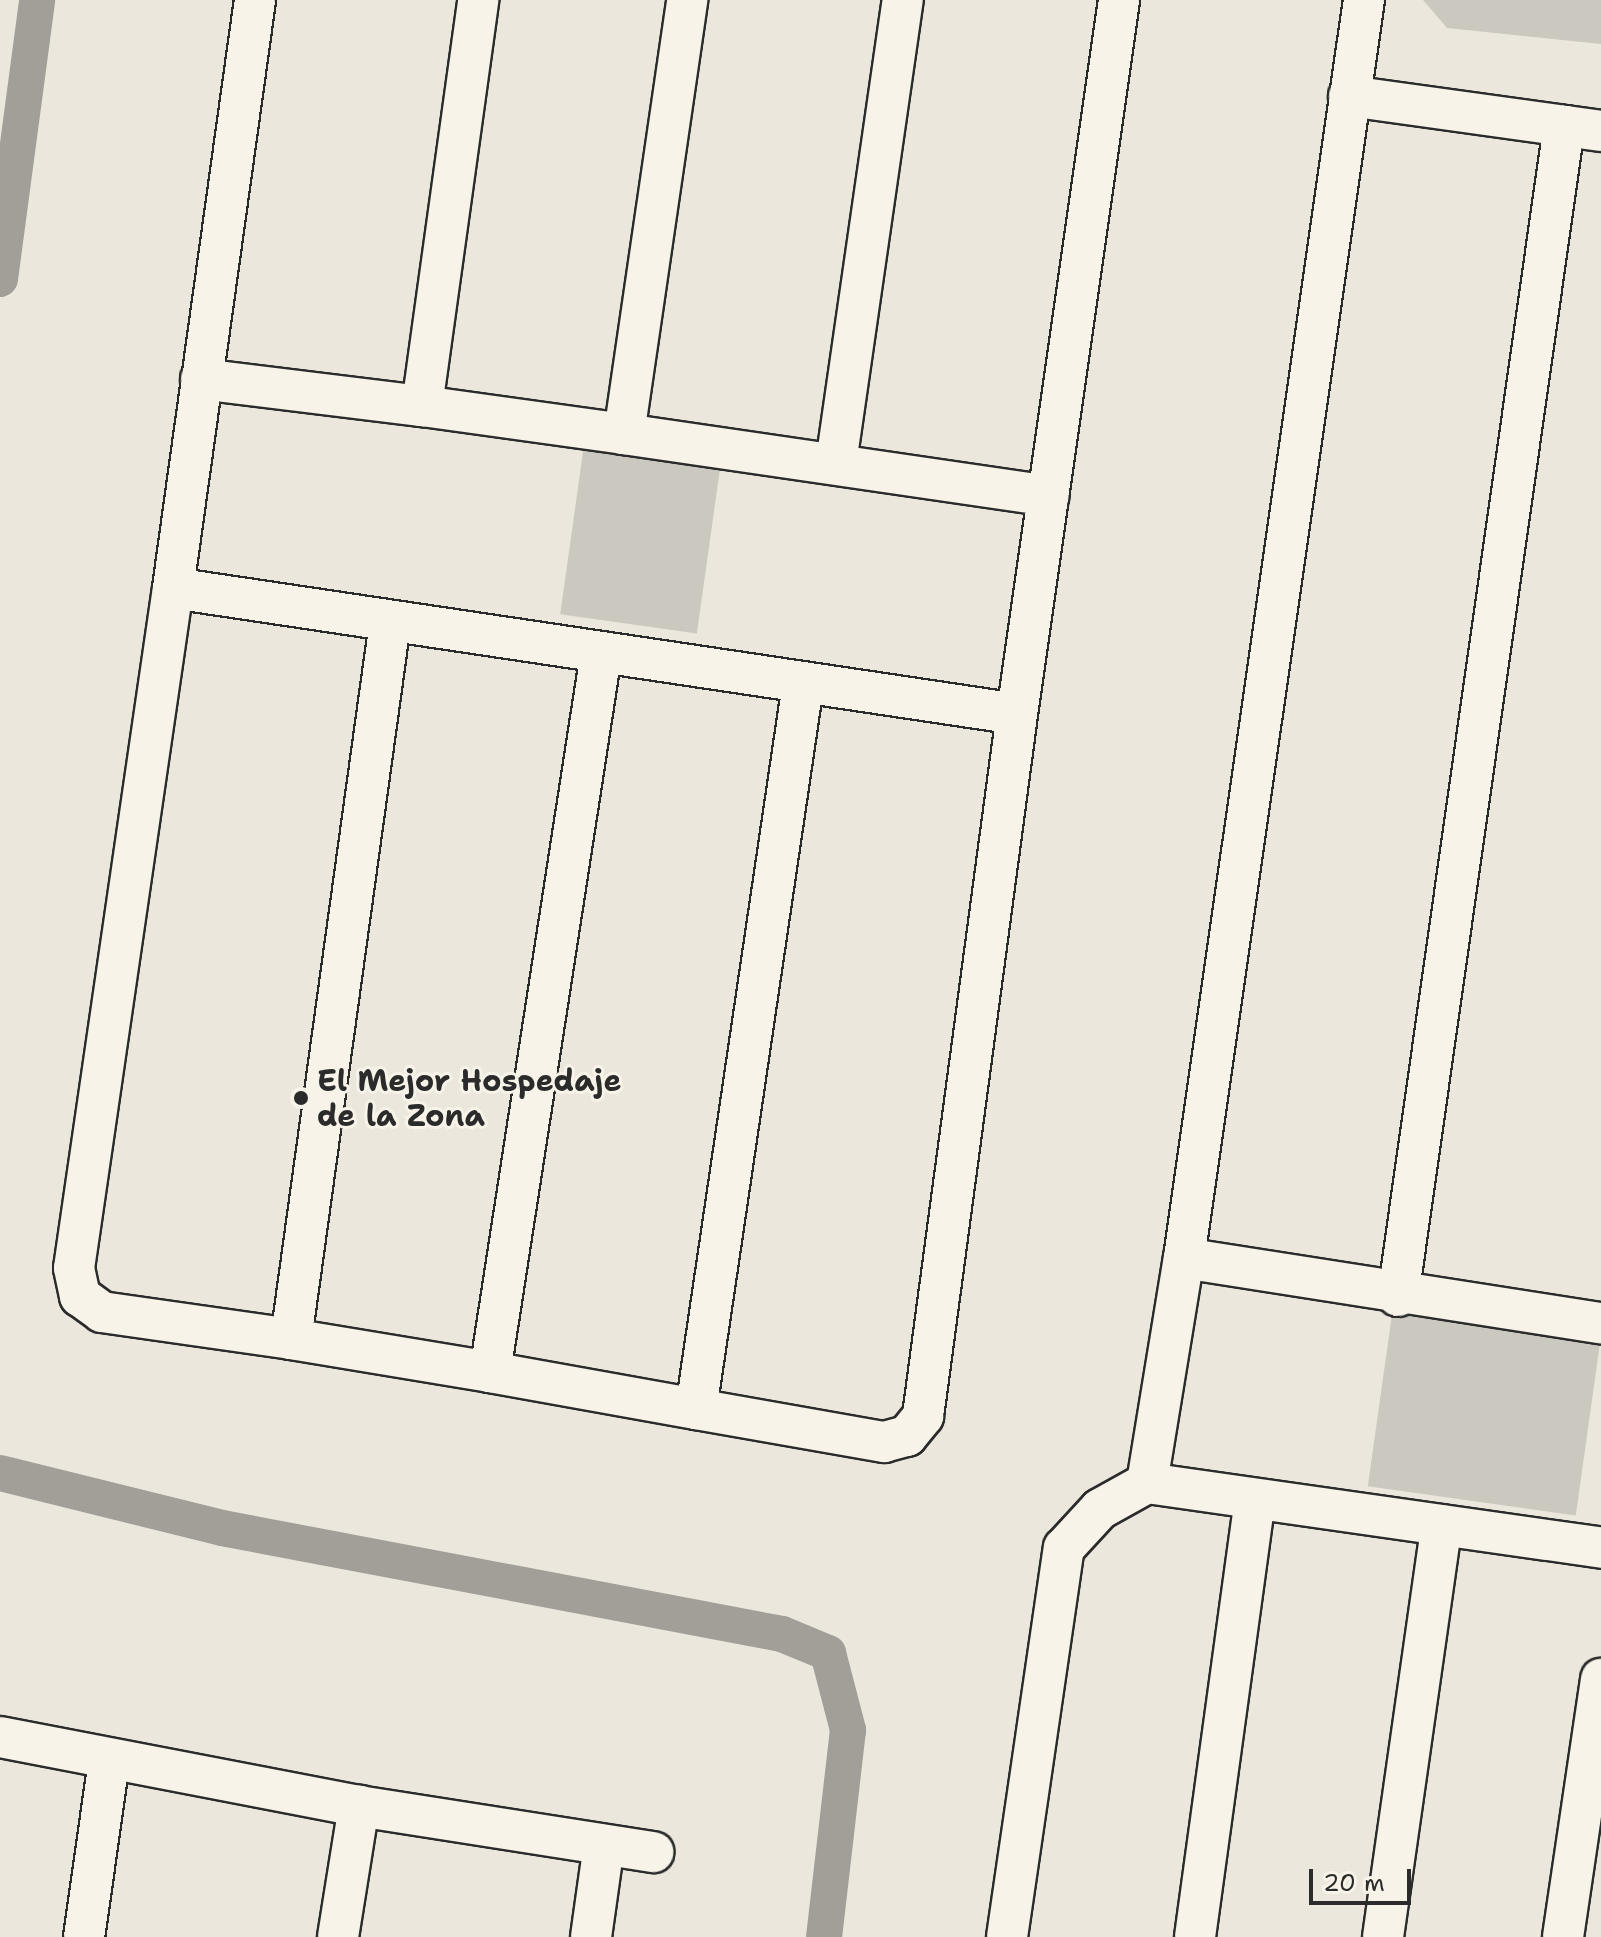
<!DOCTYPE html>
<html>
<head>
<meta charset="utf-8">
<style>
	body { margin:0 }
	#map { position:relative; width:1601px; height:1937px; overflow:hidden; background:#ebe7dd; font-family:"Shantell Sans",sans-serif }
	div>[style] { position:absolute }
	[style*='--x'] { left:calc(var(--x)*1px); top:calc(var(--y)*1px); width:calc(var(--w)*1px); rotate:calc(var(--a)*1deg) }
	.green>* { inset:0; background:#cbc8bf; transform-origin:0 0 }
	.canal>* { height:36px; margin:-18px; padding:0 18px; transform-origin:18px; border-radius:18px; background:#a29f98 }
	.roads { filter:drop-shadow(2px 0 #2b2b2b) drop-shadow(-2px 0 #2b2b2b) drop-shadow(0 2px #2b2b2b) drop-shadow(0 -2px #2b2b2b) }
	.street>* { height:40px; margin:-20px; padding:0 20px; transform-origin:20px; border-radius:20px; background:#f7f3e8 }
	.dots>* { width:22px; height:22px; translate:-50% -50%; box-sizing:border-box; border:4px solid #f7f3e8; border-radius:50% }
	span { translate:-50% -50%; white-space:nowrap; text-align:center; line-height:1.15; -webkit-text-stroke:6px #f7f3e8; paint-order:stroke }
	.poi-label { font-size:30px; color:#2b2b2b; font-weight:700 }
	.left { translate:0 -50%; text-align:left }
	.scale { position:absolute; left:1309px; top:1869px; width:102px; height:36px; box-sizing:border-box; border:4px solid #2b2b2b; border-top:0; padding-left:10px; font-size:24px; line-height:28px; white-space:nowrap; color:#2b2b2b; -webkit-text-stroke:6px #f7f3e8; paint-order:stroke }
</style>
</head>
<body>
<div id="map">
	<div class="green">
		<div style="clip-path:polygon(1423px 0,1601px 0,1601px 44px,1447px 28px)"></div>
		<div style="left:584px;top:445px;width:138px;height:171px;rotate:8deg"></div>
		<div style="left:1393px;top:1307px;width:210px;height:181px;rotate:8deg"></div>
	</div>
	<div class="canal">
		<div style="--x:0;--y:279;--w:281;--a:-82.4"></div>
		<div style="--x:0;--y:1473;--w:229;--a:13.9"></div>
		<div style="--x:222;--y:1528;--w:570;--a:10.72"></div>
		<div style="--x:782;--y:1634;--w:50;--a:22.4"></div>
		<div style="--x:828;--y:1653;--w:80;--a:75.4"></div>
		<div style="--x:848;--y:1730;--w:208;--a:96.6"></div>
	</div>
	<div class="roads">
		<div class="street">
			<div style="--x:255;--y:0;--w:594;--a:97.94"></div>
			<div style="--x:173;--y:588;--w:853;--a:8.49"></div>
			<div style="--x:1017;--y:714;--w:721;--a:-81.87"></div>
			<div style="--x:1349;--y:96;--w:254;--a:7.9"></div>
			<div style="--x:201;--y:379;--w:223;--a:7"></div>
			<div style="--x:422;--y:406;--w:410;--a:-82.1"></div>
			<div style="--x:422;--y:406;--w:204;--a:7.9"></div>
			<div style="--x:624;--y:434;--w:439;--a:-81.7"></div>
			<div style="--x:624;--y:434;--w:429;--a:8.3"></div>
			<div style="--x:836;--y:463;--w:468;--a:-81.8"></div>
			<div style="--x:173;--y:588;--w:687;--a:98.28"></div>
			<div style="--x:74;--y:1268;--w:29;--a:78"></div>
			<div style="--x:80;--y:1296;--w:27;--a:36"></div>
			<div style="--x:102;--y:1312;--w:191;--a:8.1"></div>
			<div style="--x:291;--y:1339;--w:723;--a:-82.13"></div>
			<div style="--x:1184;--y:1258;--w:1271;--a:-81.86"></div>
			<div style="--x:1398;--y:1296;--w:1182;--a:-81.92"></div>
			<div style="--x:291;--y:1339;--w:202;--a:9.4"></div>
			<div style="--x:490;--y:1372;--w:727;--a:-81.21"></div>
			<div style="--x:490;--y:1372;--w:209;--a:10.2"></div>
			<div style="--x:696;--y:1409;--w:733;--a:-81.6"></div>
			<div style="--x:696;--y:1409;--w:191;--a:10"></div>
			<div style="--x:884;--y:1442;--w:24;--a:-15"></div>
			<div style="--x:907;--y:1436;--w:26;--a:-51"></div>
			<div style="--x:923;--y:1416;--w:708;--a:-82.37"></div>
			<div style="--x:1147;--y:1483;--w:228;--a:-80.7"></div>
			<div style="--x:1184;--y:1258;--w:422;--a:8.9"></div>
			<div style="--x:0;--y:1737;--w:366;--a:10.9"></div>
			<div style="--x:359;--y:1806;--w:298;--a:8.9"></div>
			<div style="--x:84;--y:1937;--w:178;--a:-81.9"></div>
			<div style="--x:338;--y:1937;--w:133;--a:-80.9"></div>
			<div style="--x:591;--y:1937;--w:93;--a:-82"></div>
			<div style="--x:1007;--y:1937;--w:393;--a:-81.7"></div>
			<div style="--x:1064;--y:1548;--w:53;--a:-47.3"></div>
			<div style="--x:1100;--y:1509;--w:54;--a:-29"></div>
			<div style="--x:1147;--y:1483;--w:459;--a:8.1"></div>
			<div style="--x:1195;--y:1937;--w:442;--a:-82.2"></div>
			<div style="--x:1383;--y:1937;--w:416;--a:-81.9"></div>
			<div style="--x:1563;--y:1937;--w:261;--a:-81.6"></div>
		</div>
	</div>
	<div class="dots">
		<div style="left:301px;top:1098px;background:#2b2b2b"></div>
	</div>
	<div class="poi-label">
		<span class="left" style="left:317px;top:1098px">El Mejor Hospedaje<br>de la Zona</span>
	</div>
	<div class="scale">20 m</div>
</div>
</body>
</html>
